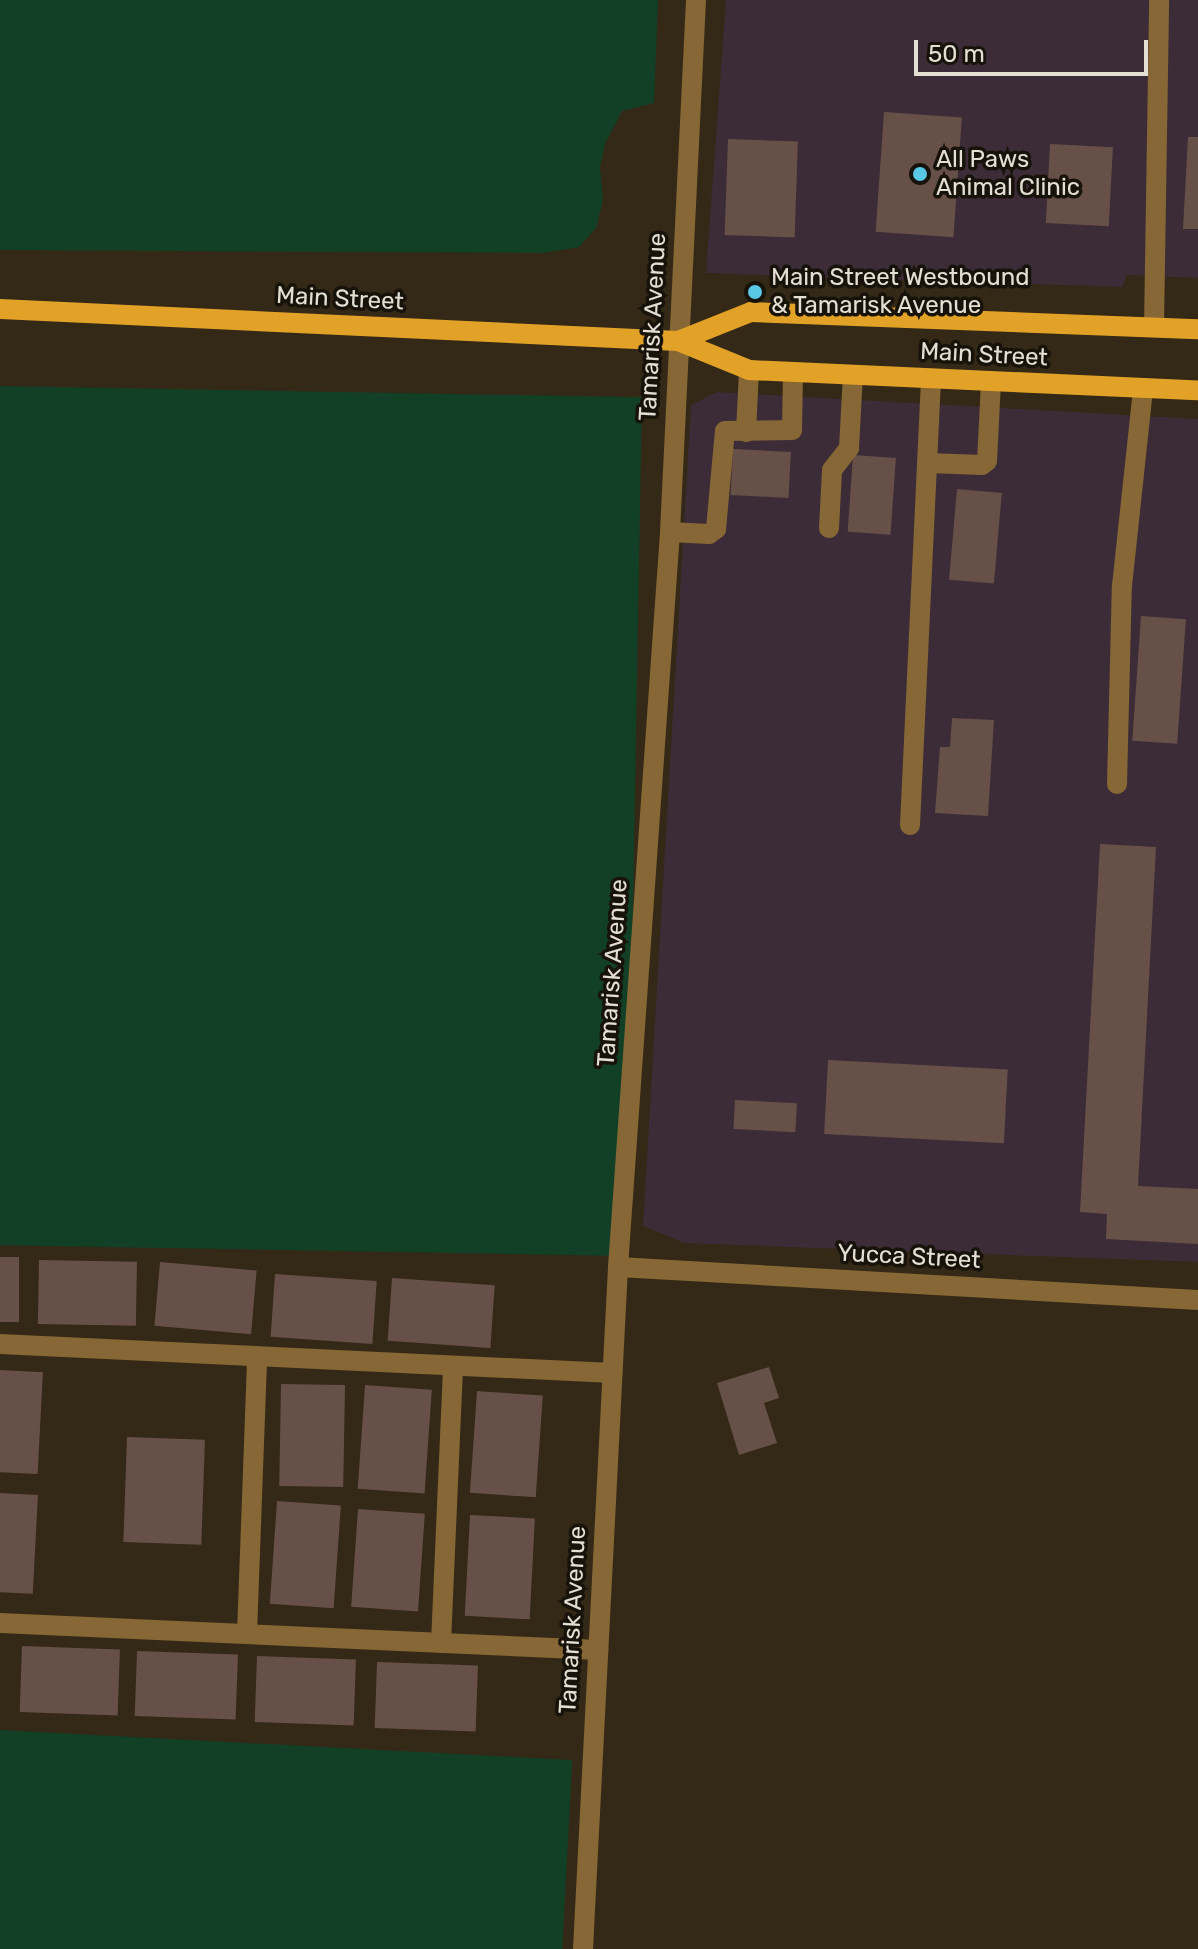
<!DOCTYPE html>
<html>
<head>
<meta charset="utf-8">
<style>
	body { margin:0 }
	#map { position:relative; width:1198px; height:1949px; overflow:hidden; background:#342816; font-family:Rubik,sans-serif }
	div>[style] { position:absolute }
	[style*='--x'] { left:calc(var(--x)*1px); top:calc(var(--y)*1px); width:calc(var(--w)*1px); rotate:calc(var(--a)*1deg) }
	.commercial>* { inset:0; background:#3c2c37 }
	.green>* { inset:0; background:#124026; transform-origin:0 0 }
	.building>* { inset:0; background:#675047; transform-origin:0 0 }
	.minor>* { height:20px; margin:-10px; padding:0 10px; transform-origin:10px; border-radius:10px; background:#866735 }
	.major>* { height:20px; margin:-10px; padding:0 10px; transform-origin:10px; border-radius:10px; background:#e2a227 }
	.dots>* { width:22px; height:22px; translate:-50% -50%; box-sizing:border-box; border:4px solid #17120a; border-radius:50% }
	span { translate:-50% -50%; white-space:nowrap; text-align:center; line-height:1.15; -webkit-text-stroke:7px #17120a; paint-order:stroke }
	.poi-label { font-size:24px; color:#e5ded3 }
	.left { translate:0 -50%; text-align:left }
	.street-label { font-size:24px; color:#e5ded3 }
	.scale { position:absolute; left:914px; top:40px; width:234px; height:36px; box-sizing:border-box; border:4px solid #e5ded3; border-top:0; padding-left:10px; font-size:24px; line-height:28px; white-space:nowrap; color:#e5ded3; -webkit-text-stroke:6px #17120a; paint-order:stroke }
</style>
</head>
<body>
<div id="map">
	<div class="commercial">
		<div style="clip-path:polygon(726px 0,1198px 0,1198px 278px,1127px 275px,1122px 287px,706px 273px)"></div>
		<div style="clip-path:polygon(717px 392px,1198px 419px,1198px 1262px,684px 1243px,643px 1226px,691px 405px)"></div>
	</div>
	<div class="green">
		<div style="clip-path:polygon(0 0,658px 0,654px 103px,622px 111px,605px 144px,600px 167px,603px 200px,596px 228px,579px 247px,543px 253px,0 250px)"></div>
		<div style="left:0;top:386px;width:642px;height:859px;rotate:1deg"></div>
		<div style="left:0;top:1730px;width:573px;height:219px;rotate:3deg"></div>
	</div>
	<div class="building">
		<div style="left:884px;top:112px;width:78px;height:120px;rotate:4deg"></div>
		<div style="clip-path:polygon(1188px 137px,1198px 137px,1198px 229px,1183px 229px)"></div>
		<div style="left:728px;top:139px;width:70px;height:96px;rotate:2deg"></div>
		<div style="left:1050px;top:144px;width:63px;height:79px;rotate:3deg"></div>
		<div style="left:733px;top:449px;width:58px;height:46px;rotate:3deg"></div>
		<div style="left:853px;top:455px;width:43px;height:77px;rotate:4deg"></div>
		<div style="left:957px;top:489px;width:45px;height:91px;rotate:5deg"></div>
		<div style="left:1141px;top:616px;width:45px;height:125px;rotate:4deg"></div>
		<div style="clip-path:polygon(952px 718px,994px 720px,988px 816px,935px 813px,940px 747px,950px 747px)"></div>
		<div style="clip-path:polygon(1100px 844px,1156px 847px,1138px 1186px,1198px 1189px,1198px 1244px,1106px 1239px,1107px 1214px,1080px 1212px)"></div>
		<div style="left:828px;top:1060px;width:180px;height:74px;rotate:3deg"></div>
		<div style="left:735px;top:1100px;width:62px;height:29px;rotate:3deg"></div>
		<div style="left:0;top:1257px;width:19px;height:65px"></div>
		<div style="left:39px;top:1260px;width:98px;height:64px;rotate:1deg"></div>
		<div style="left:160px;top:1262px;width:97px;height:64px;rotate:5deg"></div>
		<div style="left:275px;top:1274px;width:102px;height:63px;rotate:4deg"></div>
		<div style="left:392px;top:1278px;width:103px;height:63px;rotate:4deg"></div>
		<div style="clip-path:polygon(769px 1367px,779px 1398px,764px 1403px,777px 1443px,739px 1455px,717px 1383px)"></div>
		<div style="left:0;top:1370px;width:43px;height:102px;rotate:3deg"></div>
		<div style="left:281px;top:1384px;width:64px;height:102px;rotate:1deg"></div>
		<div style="left:365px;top:1385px;width:67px;height:104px;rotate:4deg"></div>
		<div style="left:477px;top:1391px;width:66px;height:102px;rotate:4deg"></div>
		<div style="left:127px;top:1437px;width:78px;height:105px;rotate:2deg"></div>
		<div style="left:0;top:1493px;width:38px;height:99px;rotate:3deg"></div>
		<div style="left:277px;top:1501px;width:64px;height:103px;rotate:4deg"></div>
		<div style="left:358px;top:1509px;width:67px;height:98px;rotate:4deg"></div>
		<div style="left:470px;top:1515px;width:65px;height:101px;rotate:3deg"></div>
		<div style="left:22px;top:1646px;width:98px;height:66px;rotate:2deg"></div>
		<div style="left:137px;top:1651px;width:101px;height:65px;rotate:2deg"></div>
		<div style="left:257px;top:1656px;width:99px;height:66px;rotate:2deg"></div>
		<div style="left:377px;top:1662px;width:101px;height:66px;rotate:2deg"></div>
	</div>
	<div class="minor">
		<div style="--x:1154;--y:327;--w:327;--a:-89.1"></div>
		<div style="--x:746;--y:432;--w:62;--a:-87.2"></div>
		<div style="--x:928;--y:463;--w:54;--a:2.1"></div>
		<div style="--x:982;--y:465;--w:6;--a:-39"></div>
		<div style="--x:987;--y:461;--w:80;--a:-87.1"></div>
		<div style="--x:829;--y:528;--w:58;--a:-87"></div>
		<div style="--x:832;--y:470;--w:28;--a:-52"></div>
		<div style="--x:849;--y:448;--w:73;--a:-86.9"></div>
		<div style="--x:670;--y:532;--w:39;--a:3"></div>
		<div style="--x:709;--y:534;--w:9;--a:-36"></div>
		<div style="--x:716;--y:529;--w:98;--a:-84.8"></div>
		<div style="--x:725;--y:431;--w:67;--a:-0.9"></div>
		<div style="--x:792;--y:430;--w:58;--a:-89"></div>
		<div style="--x:1117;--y:784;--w:198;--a:-88.6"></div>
		<div style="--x:1122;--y:586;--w:199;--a:-83.9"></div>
		<div style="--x:910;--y:825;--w:447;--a:-87.3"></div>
		<div style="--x:618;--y:1267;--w:581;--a:3.26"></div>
		<div style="--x:0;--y:1344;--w:613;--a:2.71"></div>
		<div style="--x:0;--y:1623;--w:599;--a:2.59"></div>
		<div style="--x:247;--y:1634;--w:278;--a:-87.9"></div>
		<div style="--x:441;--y:1643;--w:277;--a:-87.5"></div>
		<div style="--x:583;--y:1949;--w:683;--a:-87.06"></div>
		<div style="--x:618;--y:1267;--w:737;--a:-85.95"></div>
		<div style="--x:670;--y:532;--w:533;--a:-87.2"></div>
	</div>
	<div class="major">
		<div style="--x:0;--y:309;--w:679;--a:2.7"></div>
		<div style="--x:678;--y:341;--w:77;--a:22.2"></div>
		<div style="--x:749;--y:370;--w:449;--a:2.6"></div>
		<div style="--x:678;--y:341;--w:79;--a:-21.7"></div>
		<div style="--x:751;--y:312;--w:447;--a:2.2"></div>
	</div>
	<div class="dots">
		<div style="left:920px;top:174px;background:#59c8e4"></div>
		<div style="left:755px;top:292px;background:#59c8e4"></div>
	</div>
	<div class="poi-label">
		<span class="left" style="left:936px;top:174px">All Paws<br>Animal Clinic</span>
		<span class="left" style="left:771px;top:292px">Main Street Westbound<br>&amp; Tamarisk Avenue</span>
	</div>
	<div class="street-label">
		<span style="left:340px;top:299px;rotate:3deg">Main Street</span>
		<span style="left:653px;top:327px;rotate:-87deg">Tamarisk Avenue</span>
		<span style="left:984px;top:355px;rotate:3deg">Main Street</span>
		<span style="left:613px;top:973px;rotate:-86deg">Tamarisk Avenue</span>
		<span style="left:909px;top:1257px;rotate:3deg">Yucca Street</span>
		<span style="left:573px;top:1620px;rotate:-87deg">Tamarisk Avenue</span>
	</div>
	<div class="scale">50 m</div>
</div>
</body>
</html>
